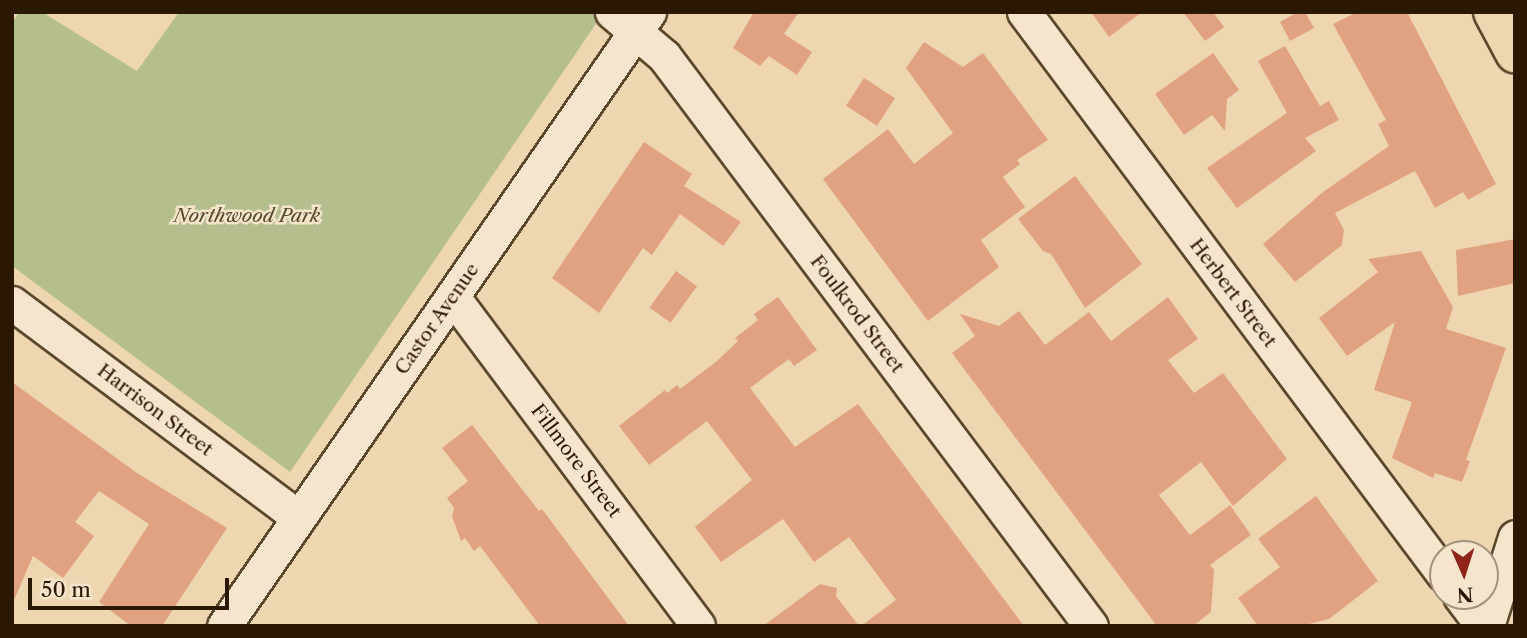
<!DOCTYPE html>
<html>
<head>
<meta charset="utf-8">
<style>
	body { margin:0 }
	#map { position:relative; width:1527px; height:638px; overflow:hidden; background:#eed7b0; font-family:"Libre Caslon Text",serif }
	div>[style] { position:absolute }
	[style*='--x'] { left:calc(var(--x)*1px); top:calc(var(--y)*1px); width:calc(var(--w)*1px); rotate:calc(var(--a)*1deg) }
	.green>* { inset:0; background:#b5bf8d }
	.building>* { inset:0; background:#e1a282; transform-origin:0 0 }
	.roads { filter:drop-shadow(2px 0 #5b482c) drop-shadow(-2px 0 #5b482c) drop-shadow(0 2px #5b482c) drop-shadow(0 -2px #5b482c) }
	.minor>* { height:33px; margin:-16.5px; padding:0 16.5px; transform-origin:16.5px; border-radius:16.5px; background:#f4e5cc }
	.major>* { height:38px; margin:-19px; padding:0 19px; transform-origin:19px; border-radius:19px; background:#eed7b0 }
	span { translate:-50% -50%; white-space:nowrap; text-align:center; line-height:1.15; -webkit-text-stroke:5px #f4e5cc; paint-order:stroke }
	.park-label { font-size:19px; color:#544a2a; font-style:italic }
	.street-label { font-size:19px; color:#2a1800 }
	.frame { position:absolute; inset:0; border:14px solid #2a1800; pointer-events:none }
	.north { position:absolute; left:1429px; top:540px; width:70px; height:70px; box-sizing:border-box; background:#f4e5cc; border:2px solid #a3937a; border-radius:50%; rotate:177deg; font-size:19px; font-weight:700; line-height:28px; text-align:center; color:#2a1800 }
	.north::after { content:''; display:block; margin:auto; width:24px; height:32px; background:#8f2418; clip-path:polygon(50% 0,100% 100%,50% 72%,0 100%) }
	.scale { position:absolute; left:28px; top:578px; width:201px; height:32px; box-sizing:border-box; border:4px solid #2a1800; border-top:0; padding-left:9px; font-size:21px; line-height:24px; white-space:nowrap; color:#2a1800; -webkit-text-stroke:5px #f4e5cc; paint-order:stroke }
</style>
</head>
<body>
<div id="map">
	<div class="green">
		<div style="clip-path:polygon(19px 12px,42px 12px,137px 71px,179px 12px,604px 12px,290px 472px,12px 266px,12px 23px)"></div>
	</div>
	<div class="building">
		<div style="clip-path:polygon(754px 12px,799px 12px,784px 34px,812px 52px,797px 75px,769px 56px,760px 66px,733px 48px)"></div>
		<div style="clip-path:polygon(1091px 12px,1142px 12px,1109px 37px)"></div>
		<div style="clip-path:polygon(1183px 12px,1213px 12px,1224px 27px,1205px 41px)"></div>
		<div style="clip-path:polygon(1298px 12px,1305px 12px,1314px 28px,1290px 41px,1280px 22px)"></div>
		<div style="clip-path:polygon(1357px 12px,1407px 12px,1496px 184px,1468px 200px,1463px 192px,1435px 208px,1415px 171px,1335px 213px,1344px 230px,1342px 245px,1295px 282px,1263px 244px,1323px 192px,1389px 146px,1378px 124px,1386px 120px,1333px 24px)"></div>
		<div style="clip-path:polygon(924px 42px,963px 67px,983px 53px,1048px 140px,1017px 160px,1020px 164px,1003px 177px,1025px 207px,981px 240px,999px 267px,928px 321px,823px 179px,888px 129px,914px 164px,953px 133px,906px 68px)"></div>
		<div style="clip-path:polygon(1285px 46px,1320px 106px,1329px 101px,1339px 120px,1305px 138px,1316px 151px,1237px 208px,1207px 168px,1287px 113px,1258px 61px)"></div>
		<div style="clip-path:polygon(1213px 53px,1239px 90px,1227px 99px,1225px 131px,1212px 115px,1184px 135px,1155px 94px)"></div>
		<div style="left:864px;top:78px;width:37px;height:33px;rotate:33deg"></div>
		<div style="clip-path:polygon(644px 142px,692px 174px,684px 186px,741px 222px,723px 246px,680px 214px,652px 255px,643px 248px,599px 313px,552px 278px)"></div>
		<div style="clip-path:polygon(1075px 176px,1142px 264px,1085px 308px,1051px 254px,1043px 251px,1018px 219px)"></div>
		<div style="clip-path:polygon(1515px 239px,1515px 283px,1458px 296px,1456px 250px)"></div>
		<div style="clip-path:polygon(1421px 251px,1453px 307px,1446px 329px,1506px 348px,1466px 460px,1470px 461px,1462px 482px,1435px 473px,1433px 478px,1392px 458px,1412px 402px,1374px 390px,1395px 322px,1347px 356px,1319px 318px,1378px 272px,1368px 259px)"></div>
		<div style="left:676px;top:271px;width:26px;height:45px;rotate:36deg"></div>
		<div style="clip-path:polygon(778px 297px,817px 350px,794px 366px,789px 359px,750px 388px,795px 447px,858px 404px,1024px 626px,861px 626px,896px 600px,849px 537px,814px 562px,783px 519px,721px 562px,707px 543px,695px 527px,752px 480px,707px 421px,649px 465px,619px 426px,665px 390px,667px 393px,677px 385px,680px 389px,717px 361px,738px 341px,735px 338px,758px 320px,754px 314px)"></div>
		<div style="clip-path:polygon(1168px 297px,1198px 339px,1168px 360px,1194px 393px,1223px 373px,1287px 459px,1233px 506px,1201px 462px,1159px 495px,1190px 535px,1230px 505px,1251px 535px,1210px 565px,1214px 570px,1211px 612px,1193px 626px,1157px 626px,952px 353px,975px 336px,960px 314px,999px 326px,1019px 311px,1045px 345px,1089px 312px,1111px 341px)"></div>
		<div style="clip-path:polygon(12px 382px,137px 473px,227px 528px,162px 626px,131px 626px,99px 602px,149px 524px,99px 491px,75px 522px,94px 536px,63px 578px,33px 556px,12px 605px)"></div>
		<div style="clip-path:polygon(472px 425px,539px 511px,542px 509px,629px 626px,540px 626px,480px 546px,474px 551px,465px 538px,461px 541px,452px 516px,454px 508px,447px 498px,468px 481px,442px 448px)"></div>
		<div style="clip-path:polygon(1316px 496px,1378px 581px,1329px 619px,1301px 626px,1258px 626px,1238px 598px,1280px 567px,1258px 539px)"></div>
		<div style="clip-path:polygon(820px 584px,837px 588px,836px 596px,859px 626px,763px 626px)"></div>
	</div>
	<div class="roads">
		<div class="minor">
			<div style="--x:612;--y:12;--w:68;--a:40.2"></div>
			<div style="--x:664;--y:56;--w:712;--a:53.16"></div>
			<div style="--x:1024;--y:12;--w:701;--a:53.29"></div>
			<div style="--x:453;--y:297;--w:410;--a:53.3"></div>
			<div style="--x:12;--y:303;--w:356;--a:36.8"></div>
			<div style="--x:1460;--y:596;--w:38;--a:53"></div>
			<div style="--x:224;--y:626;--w:747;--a:-55.31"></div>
			<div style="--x:1487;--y:626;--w:93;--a:-72.5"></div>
		</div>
		<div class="major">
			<div style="--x:1493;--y:12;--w:47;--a:61.8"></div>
		</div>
	</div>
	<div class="park-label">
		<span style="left:247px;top:216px">Northwood Park</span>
	</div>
	<div class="street-label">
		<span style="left:1233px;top:293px;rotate:53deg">Herbert Street</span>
		<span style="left:857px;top:314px;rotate:53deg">Foulkrod Street</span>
		<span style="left:437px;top:319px;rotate:-55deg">Castor Avenue</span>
		<span style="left:155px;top:410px;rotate:37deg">Harrison Street</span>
		<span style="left:576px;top:461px;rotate:53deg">Fillmore Street</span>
	</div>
	<div class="frame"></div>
	<div class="north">N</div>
	<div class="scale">50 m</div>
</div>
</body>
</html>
